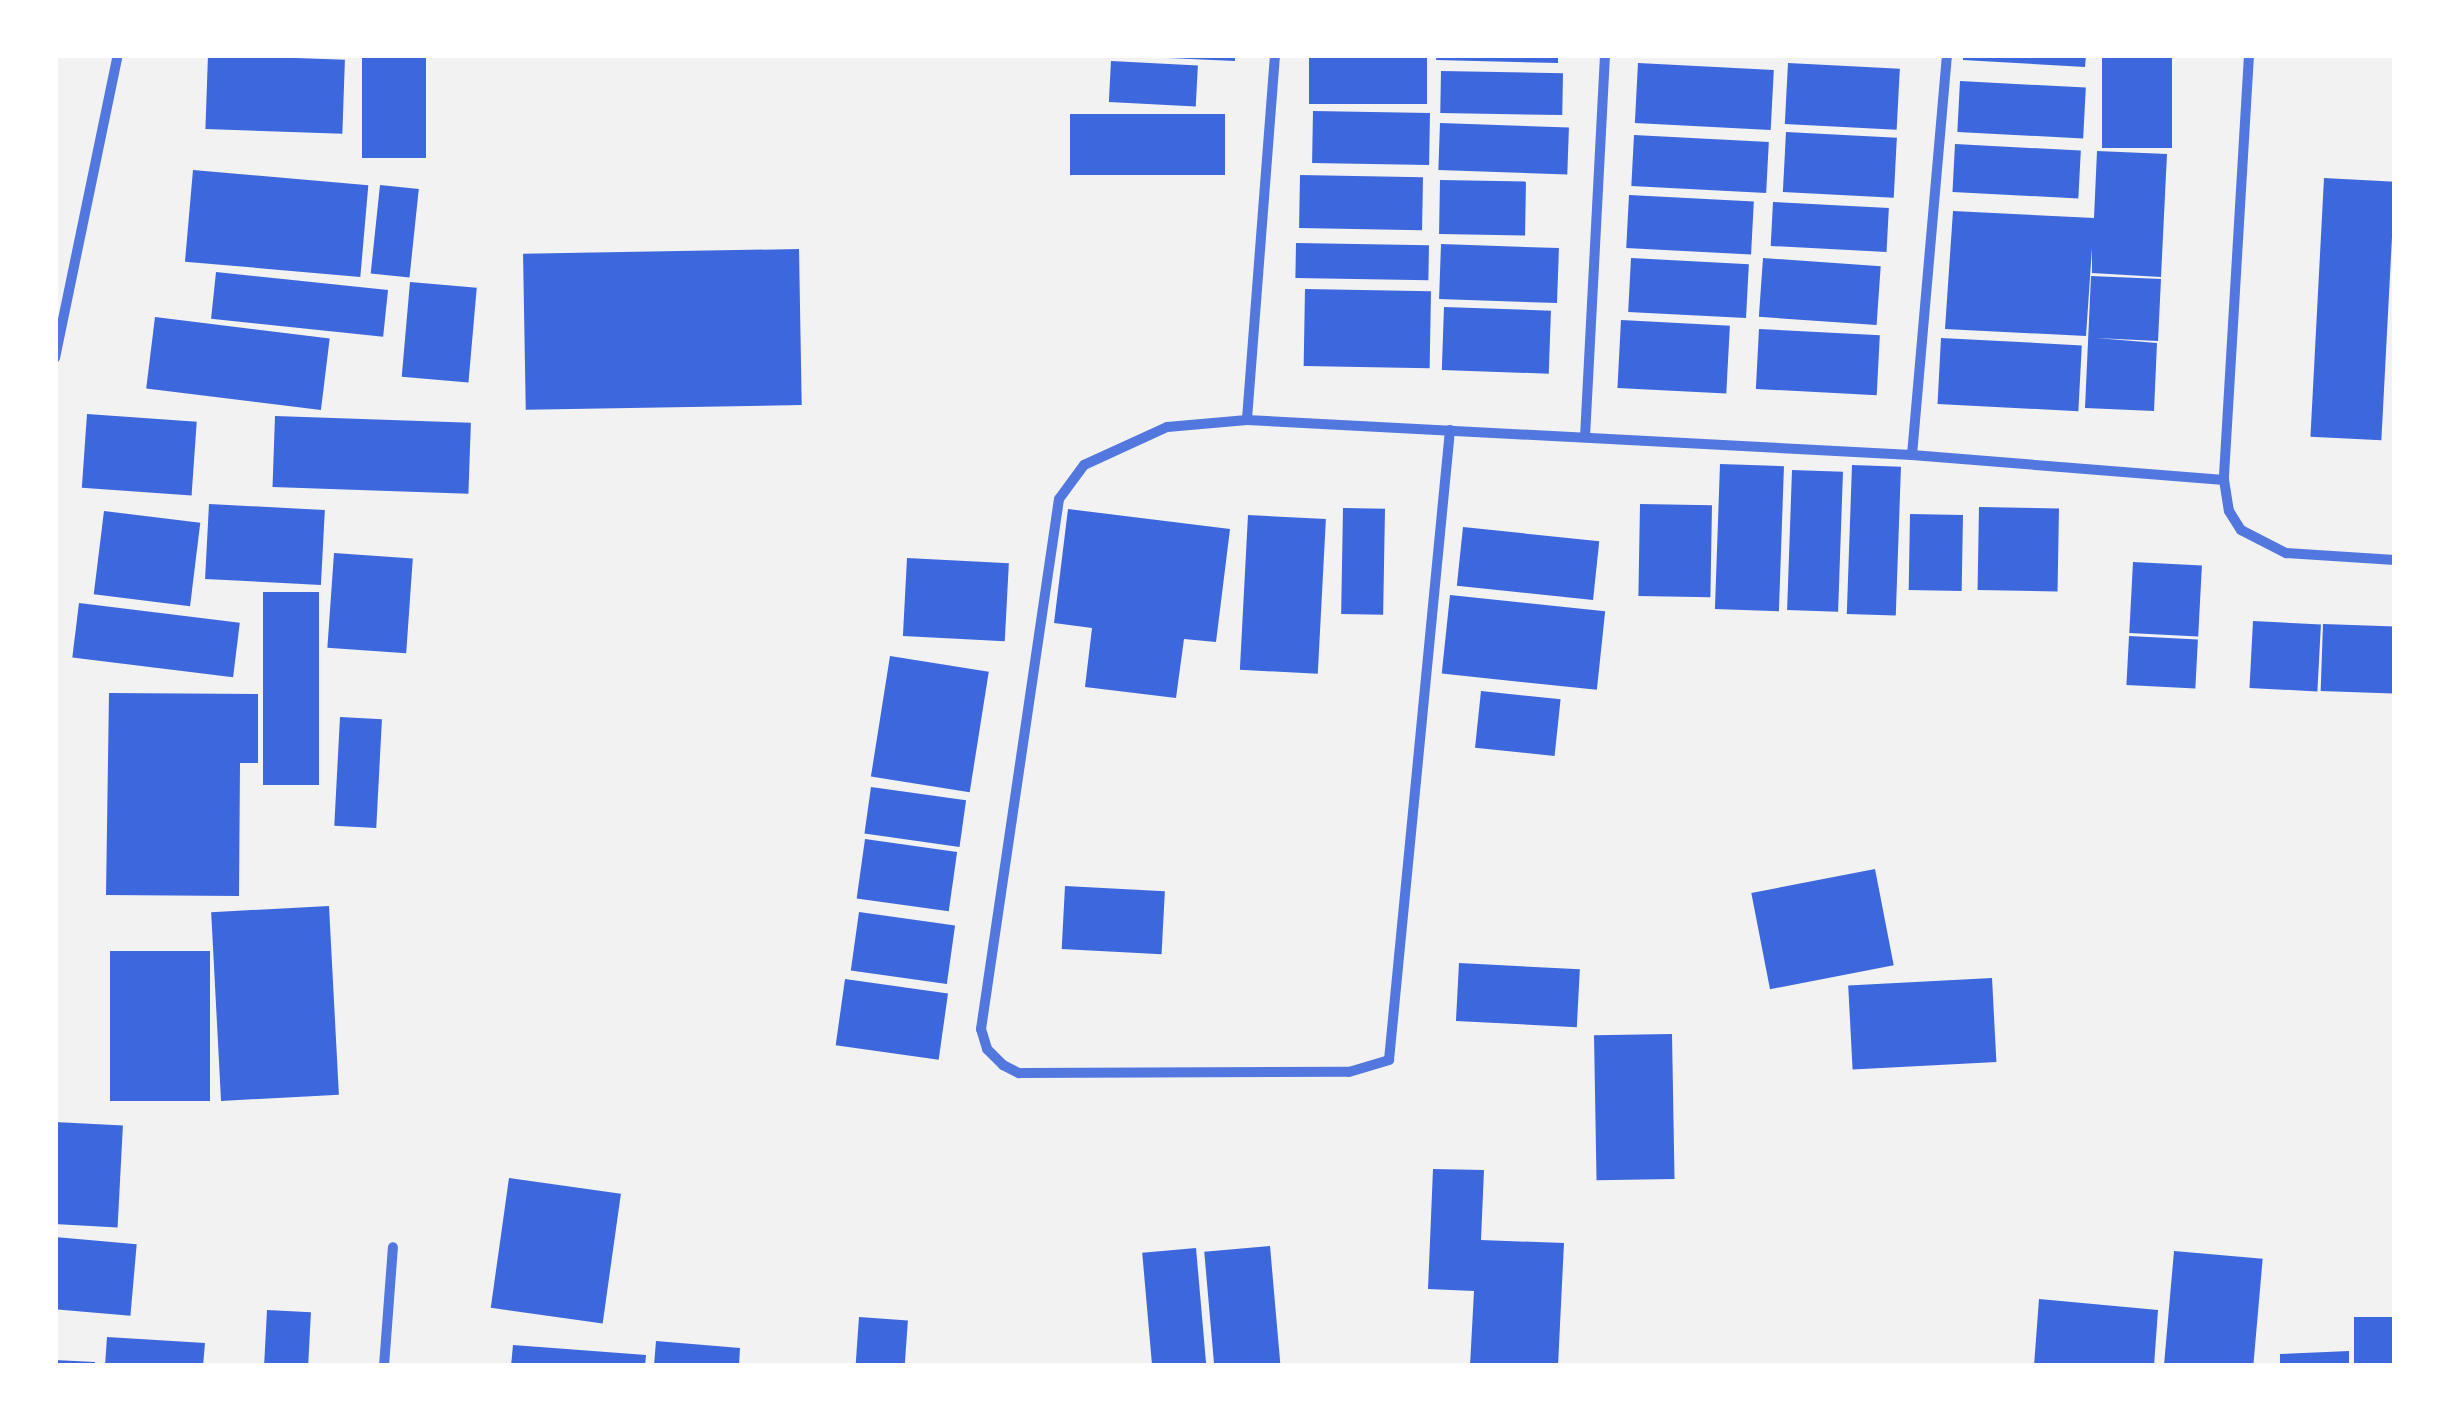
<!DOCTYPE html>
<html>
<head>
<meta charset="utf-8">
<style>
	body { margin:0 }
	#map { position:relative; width:2450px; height:1421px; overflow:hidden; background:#f2f2f2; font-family:"Zilla Slab",serif }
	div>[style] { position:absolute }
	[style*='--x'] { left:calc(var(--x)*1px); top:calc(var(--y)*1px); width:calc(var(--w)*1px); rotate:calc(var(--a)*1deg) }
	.building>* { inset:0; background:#3d67dc; transform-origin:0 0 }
	.minor>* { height:10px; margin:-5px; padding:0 5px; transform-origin:5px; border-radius:5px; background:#5277de }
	span { translate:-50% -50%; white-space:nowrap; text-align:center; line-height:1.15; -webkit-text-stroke:9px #fff; paint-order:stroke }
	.frame { position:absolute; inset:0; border:58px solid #fff; pointer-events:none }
</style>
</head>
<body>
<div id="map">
	<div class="building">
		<div style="left:208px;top:55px;width:137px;height:74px;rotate:2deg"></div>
		<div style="left:362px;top:55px;width:64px;height:103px"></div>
		<div style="clip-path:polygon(1168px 55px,1235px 55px,1235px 61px,1168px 58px)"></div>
		<div style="left:1309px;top:55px;width:118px;height:49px"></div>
		<div style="clip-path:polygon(1437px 55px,1558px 55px,1558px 63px,1436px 60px)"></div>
		<div style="clip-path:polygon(1963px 55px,2086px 55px,2085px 67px,1963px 60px)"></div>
		<div style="left:2102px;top:55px;width:70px;height:93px"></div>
		<div style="left:1111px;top:61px;width:87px;height:41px;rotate:3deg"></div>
		<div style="left:1638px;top:63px;width:136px;height:60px;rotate:3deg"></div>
		<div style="left:1788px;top:63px;width:112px;height:61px;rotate:3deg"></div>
		<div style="left:1441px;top:71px;width:122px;height:42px;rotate:1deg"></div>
		<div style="left:1960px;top:81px;width:126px;height:51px;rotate:3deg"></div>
		<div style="left:1313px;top:111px;width:117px;height:52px;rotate:1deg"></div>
		<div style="left:1070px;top:114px;width:155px;height:61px"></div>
		<div style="left:1440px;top:123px;width:129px;height:47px;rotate:2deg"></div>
		<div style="left:1786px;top:132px;width:111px;height:60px;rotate:3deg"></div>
		<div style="left:1634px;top:135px;width:135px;height:51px;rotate:3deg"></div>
		<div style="left:1955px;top:144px;width:126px;height:48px;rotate:3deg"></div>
		<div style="clip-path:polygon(2097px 151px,2167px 154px,2161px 277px,2092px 273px,2092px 248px,2086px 336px,1945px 329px,1953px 211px,2094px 218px)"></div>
		<div style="left:193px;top:170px;width:176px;height:92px;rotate:5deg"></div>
		<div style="left:1300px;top:175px;width:123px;height:53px;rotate:1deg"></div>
		<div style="left:2324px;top:178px;width:71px;height:259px;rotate:3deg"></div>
		<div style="left:1440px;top:180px;width:86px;height:54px;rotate:1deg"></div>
		<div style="left:380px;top:185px;width:39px;height:89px;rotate:6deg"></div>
		<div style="left:1629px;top:195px;width:125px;height:53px;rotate:3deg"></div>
		<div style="left:1773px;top:202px;width:116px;height:44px;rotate:3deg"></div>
		<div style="left:1296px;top:243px;width:133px;height:35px;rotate:1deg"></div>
		<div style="left:1441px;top:244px;width:118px;height:55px;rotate:2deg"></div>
		<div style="left:799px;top:249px;width:156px;height:276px;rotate:89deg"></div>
		<div style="left:1631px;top:258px;width:118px;height:54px;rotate:3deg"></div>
		<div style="left:1763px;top:258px;width:118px;height:59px;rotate:4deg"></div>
		<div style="left:216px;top:272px;width:173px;height:47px;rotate:6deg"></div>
		<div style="clip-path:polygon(2091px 276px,2161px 279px,2158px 341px,2096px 338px,2157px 343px,2154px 411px,2085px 408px)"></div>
		<div style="left:410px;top:282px;width:67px;height:95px;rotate:5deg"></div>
		<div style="left:1305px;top:289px;width:126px;height:77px;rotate:1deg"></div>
		<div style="left:1444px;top:307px;width:107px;height:63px;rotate:2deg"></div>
		<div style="left:155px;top:317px;width:176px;height:72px;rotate:7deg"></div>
		<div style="left:1621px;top:320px;width:109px;height:68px;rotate:3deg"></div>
		<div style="left:1759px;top:329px;width:121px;height:60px;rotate:3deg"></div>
		<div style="left:1941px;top:338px;width:141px;height:66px;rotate:3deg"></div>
		<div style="left:87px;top:414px;width:110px;height:74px;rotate:4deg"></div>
		<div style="left:275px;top:416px;width:196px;height:71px;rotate:2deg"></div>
		<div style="left:1720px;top:464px;width:64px;height:145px;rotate:2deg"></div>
		<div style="left:1852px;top:465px;width:49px;height:149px;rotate:2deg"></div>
		<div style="left:1792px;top:470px;width:51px;height:140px;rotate:2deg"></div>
		<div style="left:209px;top:504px;width:116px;height:75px;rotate:3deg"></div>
		<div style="left:1640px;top:504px;width:72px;height:92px;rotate:1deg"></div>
		<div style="left:1979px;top:507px;width:80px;height:83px;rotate:1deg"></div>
		<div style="left:1343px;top:508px;width:42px;height:106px;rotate:1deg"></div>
		<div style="clip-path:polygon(1068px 509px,1230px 529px,1216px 642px,1184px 639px,1176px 698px,1085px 687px,1092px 628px,1054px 623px)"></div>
		<div style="left:104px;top:511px;width:97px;height:84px;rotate:7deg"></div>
		<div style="left:1910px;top:514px;width:53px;height:76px;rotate:1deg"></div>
		<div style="left:1248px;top:515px;width:78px;height:155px;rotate:3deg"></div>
		<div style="left:1463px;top:527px;width:137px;height:59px;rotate:6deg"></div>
		<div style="left:334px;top:553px;width:79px;height:95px;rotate:4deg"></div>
		<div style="left:907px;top:558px;width:102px;height:78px;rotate:3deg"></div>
		<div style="left:2133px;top:562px;width:69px;height:71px;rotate:3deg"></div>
		<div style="left:263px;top:592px;width:56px;height:193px"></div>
		<div style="left:1450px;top:595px;width:156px;height:79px;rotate:6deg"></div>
		<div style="left:79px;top:603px;width:162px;height:55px;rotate:7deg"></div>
		<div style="left:2253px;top:621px;width:68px;height:67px;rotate:3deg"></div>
		<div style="left:2323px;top:624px;width:72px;height:67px;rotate:2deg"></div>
		<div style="left:2129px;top:636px;width:69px;height:49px;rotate:3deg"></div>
		<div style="left:890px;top:656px;width:100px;height:122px;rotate:9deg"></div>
		<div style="left:1481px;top:691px;width:80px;height:57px;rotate:6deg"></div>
		<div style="clip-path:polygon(109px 693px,258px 694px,258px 763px,240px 763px,239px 896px,106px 895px)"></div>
		<div style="left:340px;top:717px;width:42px;height:109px;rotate:3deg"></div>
		<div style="left:871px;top:787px;width:96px;height:47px;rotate:8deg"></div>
		<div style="left:865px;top:839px;width:93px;height:60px;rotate:8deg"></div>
		<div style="left:1875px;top:869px;width:98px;height:126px;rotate:79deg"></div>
		<div style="left:1065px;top:886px;width:100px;height:63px;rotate:3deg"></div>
		<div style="left:329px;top:906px;width:189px;height:118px;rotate:87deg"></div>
		<div style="left:859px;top:912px;width:97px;height:59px;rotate:8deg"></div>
		<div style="left:110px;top:951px;width:100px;height:150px"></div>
		<div style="left:1459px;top:963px;width:121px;height:58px;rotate:3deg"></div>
		<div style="left:1992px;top:978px;width:84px;height:144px;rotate:87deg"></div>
		<div style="left:845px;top:979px;width:104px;height:67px;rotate:8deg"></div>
		<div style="left:1672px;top:1034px;width:145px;height:78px;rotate:89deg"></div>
		<div style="left:55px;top:1122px;width:68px;height:102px;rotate:3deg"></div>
		<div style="clip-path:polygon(1433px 1169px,1484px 1170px,1481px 1240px,1564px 1243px,1558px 1366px,1470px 1366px,1474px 1291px,1428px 1289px)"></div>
		<div style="left:509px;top:1178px;width:113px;height:131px;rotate:8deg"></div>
		<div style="left:55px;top:1237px;width:82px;height:72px;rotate:5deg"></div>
		<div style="left:1270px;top:1246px;width:120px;height:66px;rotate:85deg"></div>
		<div style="left:1196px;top:1248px;width:118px;height:54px;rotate:85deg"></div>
		<div style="left:2174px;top:1251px;width:89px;height:115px;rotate:5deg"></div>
		<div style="clip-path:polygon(2039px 1299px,2158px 1310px,2154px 1366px,2034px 1366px)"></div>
		<div style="left:267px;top:1310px;width:44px;height:56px;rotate:3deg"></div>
		<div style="left:859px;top:1317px;width:49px;height:49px;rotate:4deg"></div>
		<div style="left:2395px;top:1317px;width:49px;height:41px;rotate:90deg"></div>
		<div style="clip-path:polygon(107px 1337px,205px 1343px,203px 1366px,105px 1366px)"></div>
		<div style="clip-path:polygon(656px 1341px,740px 1348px,739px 1366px,654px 1366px)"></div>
		<div style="clip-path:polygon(513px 1345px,646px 1355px,645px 1366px,511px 1366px)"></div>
		<div style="clip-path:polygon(2349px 1351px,2349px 1366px,2280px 1366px,2280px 1354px)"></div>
		<div style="clip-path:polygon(55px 1360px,95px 1362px,95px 1366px,55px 1366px)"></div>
	</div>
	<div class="minor">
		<div style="--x:1275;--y:55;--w:366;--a:94.4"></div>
		<div style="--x:1247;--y:420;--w:80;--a:175"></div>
		<div style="--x:1167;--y:427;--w:91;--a:155.4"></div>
		<div style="--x:1084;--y:465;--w:42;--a:126.3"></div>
		<div style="--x:1059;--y:499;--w:536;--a:98.37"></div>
		<div style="--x:981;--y:1029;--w:21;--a:73"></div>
		<div style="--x:987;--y:1049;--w:23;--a:45"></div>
		<div style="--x:1003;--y:1065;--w:18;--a:27"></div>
		<div style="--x:1019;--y:1073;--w:330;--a:-0.2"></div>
		<div style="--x:1349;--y:1072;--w:42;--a:-16.7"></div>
		<div style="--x:1389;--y:1060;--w:633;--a:-84.47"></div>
		<div style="--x:2249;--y:55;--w:426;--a:93.4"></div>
		<div style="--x:2224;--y:480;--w:31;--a:81"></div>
		<div style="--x:2229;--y:511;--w:22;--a:58"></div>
		<div style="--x:2241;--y:530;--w:51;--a:27.1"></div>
		<div style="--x:2286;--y:553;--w:109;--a:3.7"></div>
		<div style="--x:55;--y:358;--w:309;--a:-78.3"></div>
		<div style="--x:1247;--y:420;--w:666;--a:3.01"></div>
		<div style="--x:1912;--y:455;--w:313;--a:4.6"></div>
		<div style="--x:1585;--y:437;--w:383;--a:-87"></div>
		<div style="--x:1912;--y:455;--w:402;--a:-85"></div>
		<div style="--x:384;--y:1366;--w:119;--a:-85.7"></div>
	</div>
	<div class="frame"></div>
</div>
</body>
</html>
